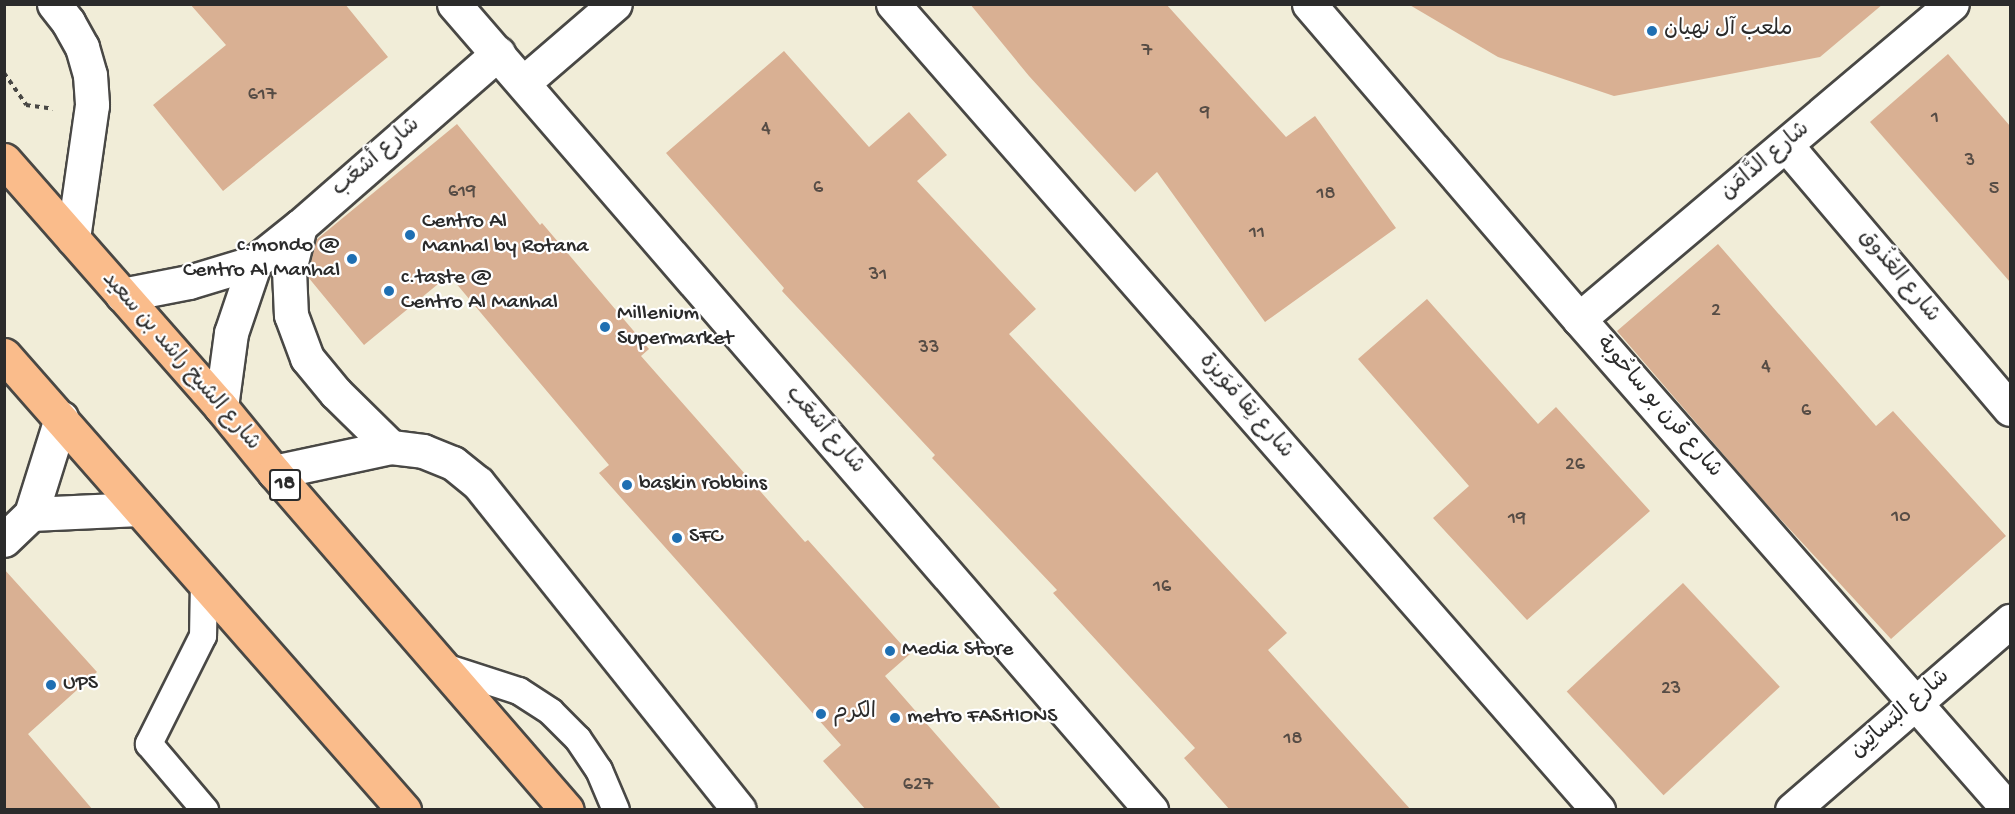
<!DOCTYPE html>
<html>
<head>
<meta charset="utf-8">
<style>
	body { margin:0 }
	#map { position:relative; width:2015px; height:814px; overflow:hidden; background:#f1edd8; font-family:"Gochi Hand","Playpen Sans Arabic",sans-serif }
	div>[style] { position:absolute }
	[style*='--x'] { left:calc(var(--x)*1px); top:calc(var(--y)*1px); width:calc(var(--w)*1px); rotate:calc(var(--a)*1deg) }
	.building>* { inset:0; background:#d9b093; transform-origin:0 0 }
	.path>* { height:4px; margin-top:-2px; transform-origin:0; background:repeating-linear-gradient(90deg,#494845 0 4.5px,transparent 0 9px) }
	.roads { filter:drop-shadow(2px 0 #494845) drop-shadow(-2px 0 #494845) drop-shadow(0 2px #494845) drop-shadow(0 -2px #494845) }
	.lane>* { height:26px; margin:-13px; padding:0 13px; transform-origin:13px; border-radius:13px; background:#fff }
	.street>* { height:33px; margin:-16.5px; padding:0 16.5px; transform-origin:16.5px; border-radius:16.5px; background:#fff }
	.primary>* { height:33px; margin:-16.5px; padding:0 16.5px; transform-origin:16.5px; border-radius:16.5px; background:#fabc8b }
	.dots>* { width:16px; height:16px; translate:-50% -50%; box-sizing:border-box; border:3px solid #fff; border-radius:50% }
	span { translate:-50% -50%; white-space:nowrap; text-align:center; line-height:1.15; -webkit-text-stroke:4.5px #fff; paint-order:stroke }
	.number-label { font-size:20px; color:#564c45 }
	.number-label span { -webkit-text-stroke-width:0 }
	.shield-label span { padding:2px 4px; background:#fff; border:2px solid; border-radius:4px; -webkit-text-stroke-width:0 }
	.shield-label { font-size:21px; color:#2b2b2b; font-weight:700 }
	.poi-label { font-size:22px; color:#2b2b2b }
	.left { translate:0 -50%; text-align:left }
	.right { translate:-100% -50%; text-align:right }
	.street-label { font-size:22px; color:#2b2b2b }
	.frame { position:absolute; inset:0; border:6px solid #2b2b2b; pointer-events:none }
</style>
</head>
<body>
<div id="map">
	<div class="building">
		<div style="clip-path:polygon(190px 4px,345px 4px,388px 57px,223px 191px,153px 105px,226px 45px)"></div>
		<div style="clip-path:polygon(970px 4px,1166px 4px,1286px 137px,1315px 116px,1396px 228px,1265px 322px,1157px 172px,1135px 192px,1029px 76px)"></div>
		<div style="clip-path:polygon(1408px 4px,1883px 4px,1820px 57px,1614px 96px,1498px 57px)"></div>
		<div style="clip-path:polygon(784px 51px,869px 147px,909px 112px,947px 155px,917px 181px,1036px 309px,1009px 334px,1287px 633px,1268px 650px,1411px 810px,1230px 810px,1184px 758px,1195px 748px,1053px 593px,1057px 590px,932px 458px,935px 455px,782px 291px,784px 288px,666px 153px)"></div>
		<div style="clip-path:polygon(1948px 54px,2010px 126px,2010px 282px,1870px 122px)"></div>
		<div style="clip-path:polygon(457px 124px,540px 225px,542px 223px,649px 349px,641px 356px,805px 542px,808px 540px,910px 654px,885px 676px,1002px 810px,866px 810px,823px 761px,841px 745px,599px 473px,609px 465px,449px 275px,364px 345px,308px 277px,316px 240px)"></div>
		<div style="clip-path:polygon(1718px 244px,1876px 426px,1893px 411px,2006px 536px,1891px 639px,1761px 498px,1617px 331px)"></div>
		<div style="clip-path:polygon(1427px 299px,1538px 424px,1556px 407px,1650px 511px,1527px 620px,1433px 518px,1469px 486px,1358px 359px)"></div>
		<div style="clip-path:polygon(4px 569px,97px 672px,28px 734px,93px 810px,4px 810px)"></div>
		<div style="left:1683px;top:583px;width:142px;height:159px;rotate:47deg"></div>
	</div>
	<div class="path">
		<div style="--x:4;--y:73;--w:39;--a:55"></div>
		<div style="--x:26;--y:105;--w:27;--a:8"></div>
	</div>
	<div class="roads">
		<div class="lane">
			<div style="--x:204;--y:581;--w:55;--a:91"></div>
			<div style="--x:203;--y:636;--w:121;--a:116.6"></div>
			<div style="--x:149;--y:744;--w:87;--a:49.7"></div>
			<div style="--x:445;--y:667;--w:78;--a:18"></div>
			<div style="--x:519;--y:691;--w:38;--a:33"></div>
			<div style="--x:551;--y:712;--w:38;--a:45"></div>
			<div style="--x:578;--y:739;--w:37;--a:56"></div>
			<div style="--x:599;--y:770;--w:43;--a:67"></div>
		</div>
		<div class="street">
			<div style="--x:54;--y:4;--w:23;--a:52"></div>
			<div style="--x:68;--y:22;--w:29;--a:61"></div>
			<div style="--x:82;--y:47;--w:29;--a:74"></div>
			<div style="--x:90;--y:75;--w:30;--a:86"></div>
			<div style="--x:92;--y:105;--w:135;--a:98.1"></div>
			<div style="--x:454;--y:4;--w:1066;--a:49.15"></div>
			<div style="--x:893;--y:4;--w:1071;--a:48.82"></div>
			<div style="--x:1309;--y:4;--w:415;--a:49.4"></div>
			<div style="--x:1579;--y:319;--w:653;--a:48.79"></div>
			<div style="--x:523;--y:83;--w:121;--a:-40.7"></div>
			<div style="--x:1786;--y:145;--w:346;--a:49.7"></div>
			<div style="--x:300;--y:226;--w:45;--a:104"></div>
			<div style="--x:289;--y:270;--w:45;--a:87.5"></div>
			<div style="--x:291;--y:315;--w:46;--a:69.6"></div>
			<div style="--x:307;--y:358;--w:45;--a:50.4"></div>
			<div style="--x:336;--y:393;--w:77;--a:44.5"></div>
			<div style="--x:122;--y:295;--w:68;--a:-11"></div>
			<div style="--x:189;--y:282;--w:69;--a:-16.9"></div>
			<div style="--x:255;--y:262;--w:58;--a:-38.7"></div>
			<div style="--x:300;--y:226;--w:263;--a:-41.1"></div>
			<div style="--x:1579;--y:319;--w:488;--a:-40.2"></div>
			<div style="--x:221;--y:407;--w:75;--a:-82.3"></div>
			<div style="--x:231;--y:333;--w:75;--a:-71.3"></div>
			<div style="--x:274;--y:472;--w:120;--a:-12.1"></div>
			<div style="--x:391;--y:447;--w:32;--a:7"></div>
			<div style="--x:423;--y:451;--w:32;--a:22"></div>
			<div style="--x:453;--y:463;--w:32;--a:39"></div>
			<div style="--x:478;--y:483;--w:418;--a:51.4"></div>
			<div style="--x:31;--y:514;--w:108;--a:-2.7"></div>
			<div style="--x:4;--y:540;--w:37;--a:-44"></div>
			<div style="--x:31;--y:514;--w:101;--a:-72.6"></div>
			<div style="--x:1792;--y:810;--w:289;--a:-40.9"></div>
		</div>
		<div class="primary">
			<div style="--x:4;--y:160;--w:329;--a:48.7"></div>
			<div style="--x:221;--y:407;--w:84;--a:50.8"></div>
			<div style="--x:274;--y:472;--w:447;--a:49.1"></div>
			<div style="--x:4;--y:355;--w:606;--a:48.68"></div>
		</div>
	</div>
	<div class="dots">
		<div style="left:1652px;top:31px;background:#1f6fb2"></div>
		<div style="left:410px;top:235px;background:#1f6fb2"></div>
		<div style="left:352px;top:259px;background:#1f6fb2"></div>
		<div style="left:389px;top:291px;background:#1f6fb2"></div>
		<div style="left:605px;top:327px;background:#1f6fb2"></div>
		<div style="left:627px;top:485px;background:#1f6fb2"></div>
		<div style="left:677px;top:538px;background:#1f6fb2"></div>
		<div style="left:890px;top:651px;background:#1f6fb2"></div>
		<div style="left:51px;top:685px;background:#1f6fb2"></div>
		<div style="left:821px;top:714px;background:#1f6fb2"></div>
		<div style="left:895px;top:718px;background:#1f6fb2"></div>
	</div>
	<div class="number-label">
		<span style="left:1147px;top:51px">7</span>
		<span style="left:262px;top:95px">617</span>
		<span style="left:1205px;top:113px">9</span>
		<span style="left:1935px;top:118px">1</span>
		<span style="left:766px;top:129px">4</span>
		<span style="left:1970px;top:161px">3</span>
		<span style="left:818px;top:188px">6</span>
		<span style="left:1994px;top:189px">5</span>
		<span style="left:462px;top:192px">619</span>
		<span style="left:1326px;top:194px">18</span>
		<span style="left:1257px;top:233px">11</span>
		<span style="left:878px;top:275px">31</span>
		<span style="left:1716px;top:311px">2</span>
		<span style="left:929px;top:348px">33</span>
		<span style="left:1766px;top:367px">4</span>
		<span style="left:1806px;top:411px">6</span>
		<span style="left:1575px;top:465px">26</span>
		<span style="left:1901px;top:517px">10</span>
		<span style="left:1517px;top:519px">19</span>
		<span style="left:1162px;top:587px">16</span>
		<span style="left:1671px;top:689px">23</span>
		<span style="left:1293px;top:739px">18</span>
		<span style="left:918px;top:785px">627</span>
	</div>
	<div class="shield-label">
		<span style="left:285px;top:485px">18</span>
	</div>
	<div class="poi-label">
		<span class="left" style="left:1664px;top:31px">ملعب آل نهيان</span>
		<span class="left" style="left:422px;top:235px">Centro Al<br>Manhal by Rotana</span>
		<span class="right" style="left:340px;top:259px">c.mondo @<br>Centro Al Manhal</span>
		<span class="left" style="left:401px;top:291px">c.taste @<br>Centro Al Manhal</span>
		<span class="left" style="left:617px;top:327px">Millenium<br>Supermarket</span>
		<span class="left" style="left:639px;top:485px">baskin robbins</span>
		<span class="left" style="left:689px;top:538px">SFC</span>
		<span class="left" style="left:902px;top:651px">Media Store</span>
		<span class="left" style="left:63px;top:685px">UPS</span>
		<span class="left" style="left:833px;top:714px">الكرم</span>
		<span class="left" style="left:907px;top:718px">metro FASHIONS</span>
	</div>
	<div class="street-label">
		<span style="left:377px;top:158px;rotate:-41deg">شارع أشعَب</span>
		<span style="left:1766px;top:162px;rotate:-40deg">شارع الدَّامَن</span>
		<span style="left:1898px;top:277px;rotate:50deg">شارع العُذُوق</span>
		<span style="left:180px;top:362px;rotate:49deg">شارع الشيخ راشد بن سعيد</span>
		<span style="left:1245px;top:407px;rotate:49deg">شارع نِقا مُوَيزة</span>
		<span style="left:1658px;top:408px;rotate:49deg">شارع قرن بو ساحُوبة</span>
		<span style="left:824px;top:431px;rotate:49deg">شارع أشعَب</span>
		<span style="left:1901px;top:715px;rotate:-41deg">شارع البَساتِين</span>
	</div>
	<div class="frame"></div>
</div>
</body>
</html>
